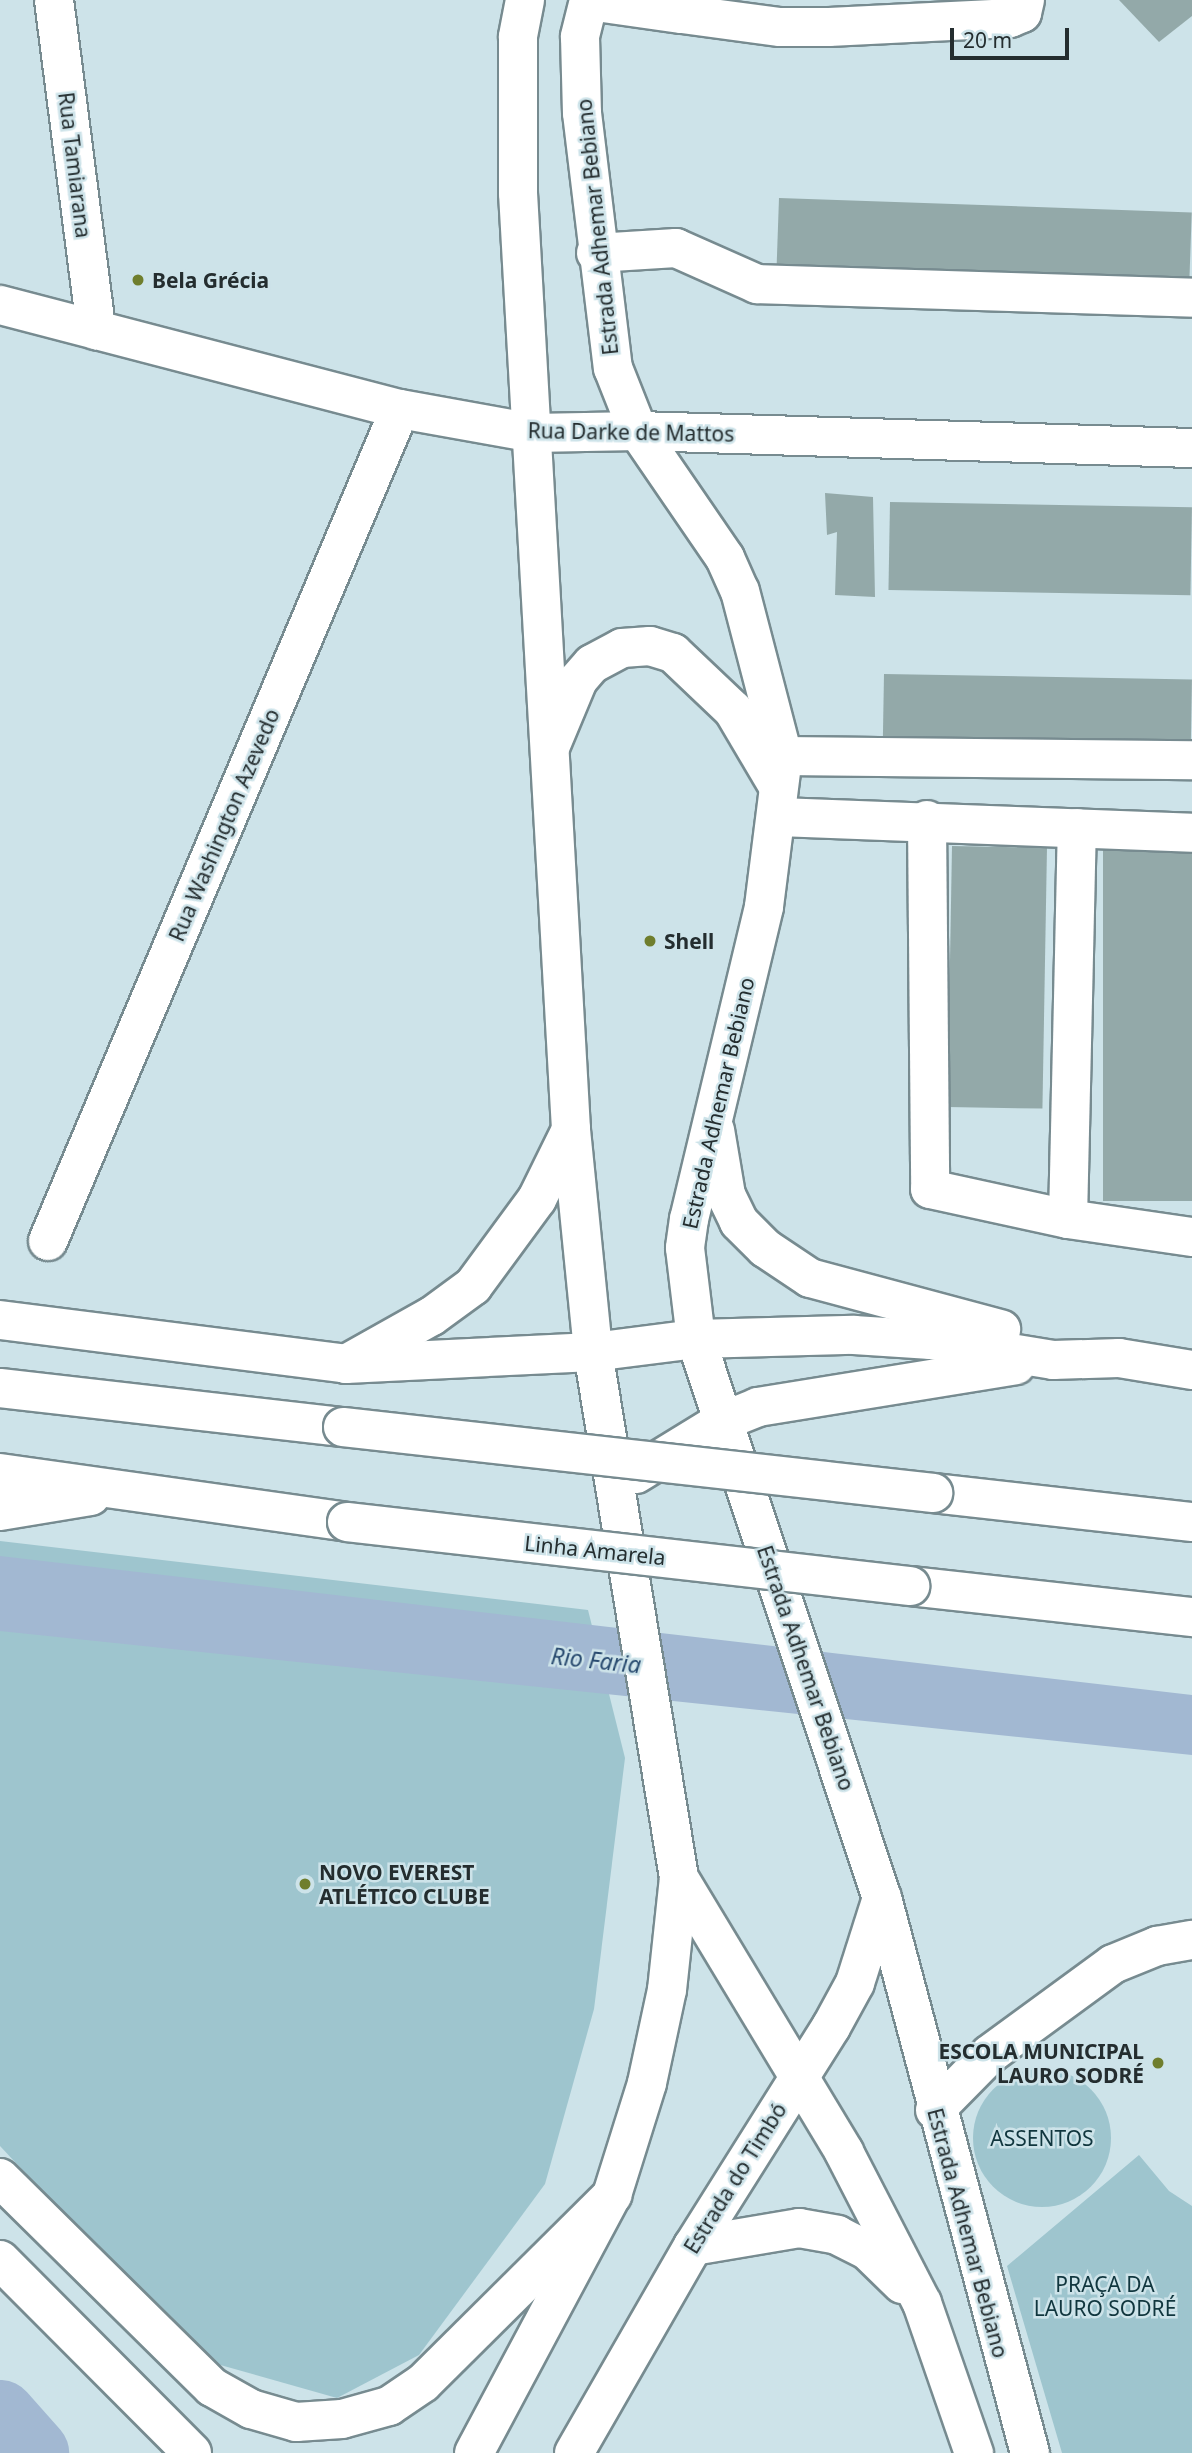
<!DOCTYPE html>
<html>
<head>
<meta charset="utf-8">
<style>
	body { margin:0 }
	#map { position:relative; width:1192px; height:2453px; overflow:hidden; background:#cde3e9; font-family:"Noto Sans",sans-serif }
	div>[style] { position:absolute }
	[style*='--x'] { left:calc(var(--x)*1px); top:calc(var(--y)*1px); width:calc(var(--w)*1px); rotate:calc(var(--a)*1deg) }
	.green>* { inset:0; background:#9ec5ce }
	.round { border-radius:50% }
	.water>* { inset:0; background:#a2b8d2 }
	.river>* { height:72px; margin:-36px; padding:0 36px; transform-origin:36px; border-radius:36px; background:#a2b8d2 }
	.building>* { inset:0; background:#93a9a9; transform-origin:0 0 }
	.roads { filter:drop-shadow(2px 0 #778b90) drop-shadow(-2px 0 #778b90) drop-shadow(0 2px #778b90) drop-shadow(0 -2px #778b90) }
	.minor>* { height:38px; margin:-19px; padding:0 19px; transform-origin:19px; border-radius:19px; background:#fff }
	.major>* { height:38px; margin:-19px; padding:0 19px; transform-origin:19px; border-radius:19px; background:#fff }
	.highway>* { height:38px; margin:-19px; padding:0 19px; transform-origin:19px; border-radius:19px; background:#fff }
	.bridges { filter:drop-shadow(2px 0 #778b90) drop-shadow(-2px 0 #778b90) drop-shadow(0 2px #778b90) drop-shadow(0 -2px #778b90) }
	.highway-bridge>* { height:38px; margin:-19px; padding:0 19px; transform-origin:19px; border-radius:19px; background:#fff }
	.dots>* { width:19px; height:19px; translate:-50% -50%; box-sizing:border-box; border:4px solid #cde3e9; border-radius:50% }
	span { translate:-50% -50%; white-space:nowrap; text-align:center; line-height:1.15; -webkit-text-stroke:5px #cde3e9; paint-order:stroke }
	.street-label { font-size:21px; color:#242d2f }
	.poi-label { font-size:21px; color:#242d2f; font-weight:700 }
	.left { translate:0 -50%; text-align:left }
	.right { translate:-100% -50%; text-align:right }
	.park-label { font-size:21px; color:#10363e }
	.water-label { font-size:23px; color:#284a6f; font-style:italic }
	.scale { position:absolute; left:950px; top:28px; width:119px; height:32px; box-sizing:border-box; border:4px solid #242d2f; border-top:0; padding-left:9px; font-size:21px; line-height:24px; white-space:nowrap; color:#242d2f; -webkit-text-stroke:5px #cde3e9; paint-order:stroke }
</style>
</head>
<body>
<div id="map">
	<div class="green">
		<div style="clip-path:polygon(0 1541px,588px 1610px,625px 1758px,594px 2009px,545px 2184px,419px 2355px,337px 2398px,199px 2359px,0 2146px)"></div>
		<div class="round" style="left:973px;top:2069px;width:138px;height:138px"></div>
		<div style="clip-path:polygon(1139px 2155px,1169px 2191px,1192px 2206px,1192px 2453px,1062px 2453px,1007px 2266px)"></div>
	</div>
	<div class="water">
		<div style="clip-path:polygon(0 1556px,1192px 1695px,1192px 1755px,0 1631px)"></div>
	</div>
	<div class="river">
		<div style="--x:0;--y:2416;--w:50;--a:48.3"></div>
	</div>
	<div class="building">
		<div style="clip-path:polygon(1119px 0,1192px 0,1192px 16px,1159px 42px)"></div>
		<div style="left:779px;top:198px;width:413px;height:74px;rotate:2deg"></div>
		<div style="clip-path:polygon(825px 493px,873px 497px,875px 597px,835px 595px,837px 532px,827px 535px)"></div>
		<div style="left:890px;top:502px;width:302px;height:88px;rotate:1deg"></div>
		<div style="left:884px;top:674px;width:308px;height:93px;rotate:1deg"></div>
		<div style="left:952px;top:846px;width:95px;height:261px;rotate:1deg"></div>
		<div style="left:1103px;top:850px;width:89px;height:351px"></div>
	</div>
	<div class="roads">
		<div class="minor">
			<div style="--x:54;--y:0;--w:333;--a:82.7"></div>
			<div style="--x:589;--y:1;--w:94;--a:8"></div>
			<div style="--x:682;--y:14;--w:14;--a:-82"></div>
			<div style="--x:682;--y:14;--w:99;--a:7.6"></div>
			<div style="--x:780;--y:27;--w:49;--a:0"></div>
			<div style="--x:829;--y:27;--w:181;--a:-2.8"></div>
			<div style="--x:1010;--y:18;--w:13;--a:-23"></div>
			<div style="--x:1022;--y:13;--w:13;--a:-77"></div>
			<div style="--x:596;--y:253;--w:80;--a:-3.6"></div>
			<div style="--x:676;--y:248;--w:89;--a:24"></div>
			<div style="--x:757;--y:284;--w:435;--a:1.8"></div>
			<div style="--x:0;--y:305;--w:413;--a:14.6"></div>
			<div style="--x:400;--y:409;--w:135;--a:10.2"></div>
			<div style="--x:533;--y:433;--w:105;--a:-1.1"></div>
			<div style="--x:638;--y:431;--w:554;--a:1.76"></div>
			<div style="--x:783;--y:756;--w:409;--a:0.6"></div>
			<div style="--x:779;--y:817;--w:413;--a:2.2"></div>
			<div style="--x:927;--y:820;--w:369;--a:89.5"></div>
			<div style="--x:930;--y:1189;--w:141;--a:12.3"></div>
			<div style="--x:1068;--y:1219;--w:125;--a:8.3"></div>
			<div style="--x:1068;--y:1219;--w:391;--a:-88.7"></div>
			<div style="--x:48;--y:1241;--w:903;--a:-67.07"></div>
			<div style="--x:935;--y:2110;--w:78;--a:-45.5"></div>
			<div style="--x:990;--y:2054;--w:152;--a:-36.2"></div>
			<div style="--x:1113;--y:1964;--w:48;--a:-22.2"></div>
			<div style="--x:1157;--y:1946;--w:36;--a:-10"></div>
		</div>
		<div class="major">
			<div style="--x:525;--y:0;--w:38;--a:101"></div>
			<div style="--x:518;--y:37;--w:156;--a:90"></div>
			<div style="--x:518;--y:193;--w:938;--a:86.76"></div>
			<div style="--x:571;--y:1130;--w:223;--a:84.3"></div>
			<div style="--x:593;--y:1352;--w:533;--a:80.71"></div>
			<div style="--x:679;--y:1878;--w:320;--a:58.9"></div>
			<div style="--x:844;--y:2152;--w:170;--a:62.7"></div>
			<div style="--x:922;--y:2303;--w:159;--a:70.9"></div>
			<div style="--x:589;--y:0;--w:38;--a:104"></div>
			<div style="--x:580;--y:37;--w:76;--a:88.5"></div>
			<div style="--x:582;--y:113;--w:257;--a:83.1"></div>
			<div style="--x:613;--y:368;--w:68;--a:68.4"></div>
			<div style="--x:638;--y:431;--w:154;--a:55.6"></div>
			<div style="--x:725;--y:558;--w:36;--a:66"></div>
			<div style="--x:740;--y:591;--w:171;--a:75.4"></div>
			<div style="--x:783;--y:756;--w:152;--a:97.2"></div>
			<div style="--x:764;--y:907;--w:321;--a:103.5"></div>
			<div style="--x:689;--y:1219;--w:29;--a:98"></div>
			<div style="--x:685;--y:1248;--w:92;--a:83.1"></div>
			<div style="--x:696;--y:1339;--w:589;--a:71.6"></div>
			<div style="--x:882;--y:1898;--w:574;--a:75.07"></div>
			<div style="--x:551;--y:745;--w:70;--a:-67.4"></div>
			<div style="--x:578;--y:680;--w:21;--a:-49"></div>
			<div style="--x:592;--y:664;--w:34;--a:-28"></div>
			<div style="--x:622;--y:648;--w:28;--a:-4"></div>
			<div style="--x:650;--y:646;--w:24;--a:17"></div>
			<div style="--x:673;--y:653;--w:83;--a:43.5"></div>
			<div style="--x:733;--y:710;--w:88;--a:59.4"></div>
			<div style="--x:715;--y:1130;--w:66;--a:80.4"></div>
			<div style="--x:726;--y:1195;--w:30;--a:64"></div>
			<div style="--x:739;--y:1222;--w:37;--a:45"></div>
			<div style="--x:765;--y:1248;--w:54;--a:33.7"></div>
			<div style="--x:810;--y:1278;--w:198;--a:15"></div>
			<div style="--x:593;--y:1352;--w:104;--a:-7.2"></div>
			<div style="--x:696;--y:1339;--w:158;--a:-1.5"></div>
			<div style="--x:854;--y:1335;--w:77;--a:3.7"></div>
			<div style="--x:931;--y:1340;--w:124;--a:9.3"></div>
			<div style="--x:1053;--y:1360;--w:66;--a:-1.7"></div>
			<div style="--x:1119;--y:1358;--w:74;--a:9.3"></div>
			<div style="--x:346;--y:1364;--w:98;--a:-29.2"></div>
			<div style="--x:432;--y:1316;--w:51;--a:-36.2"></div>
			<div style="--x:473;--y:1286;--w:108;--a:-53.7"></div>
			<div style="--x:537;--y:1199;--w:77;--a:-63.8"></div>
			<div style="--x:636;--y:1474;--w:100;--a:-31.5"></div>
			<div style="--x:721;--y:1422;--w:40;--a:-22"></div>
			<div style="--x:758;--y:1407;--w:261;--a:-9.2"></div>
			<div style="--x:693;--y:2246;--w:108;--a:-9.6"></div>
			<div style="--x:799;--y:2228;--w:39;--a:10"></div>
			<div style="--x:837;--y:2235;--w:34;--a:27"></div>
			<div style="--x:867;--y:2250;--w:49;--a:44.2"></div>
			<div style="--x:474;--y:2453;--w:293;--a:-61.9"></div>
			<div style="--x:612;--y:2195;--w:117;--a:-72.6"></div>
			<div style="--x:647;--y:2083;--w:95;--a:-77.9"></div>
			<div style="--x:667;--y:1990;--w:113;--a:-83.9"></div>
			<div style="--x:574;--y:2453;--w:239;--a:-60.1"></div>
			<div style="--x:693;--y:2246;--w:259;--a:-57.8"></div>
			<div style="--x:831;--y:2027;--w:50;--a:-61.4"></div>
			<div style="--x:855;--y:1983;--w:89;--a:-72.4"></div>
		</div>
		<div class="highway">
			<div style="--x:0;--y:1320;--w:349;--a:7.2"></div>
			<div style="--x:346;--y:1364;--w:247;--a:-2.8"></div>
			<div style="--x:0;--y:1388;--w:345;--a:6.5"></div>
			<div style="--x:0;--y:1473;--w:350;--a:8"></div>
			<div style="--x:933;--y:1493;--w:261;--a:6.4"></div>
			<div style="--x:0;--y:1511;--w:92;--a:-9.4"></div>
			<div style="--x:910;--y:1586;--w:284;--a:6.3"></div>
			<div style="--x:0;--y:2178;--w:298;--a:44.6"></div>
			<div style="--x:212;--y:2387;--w:45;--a:29.4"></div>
			<div style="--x:251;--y:2409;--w:47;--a:16.1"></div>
			<div style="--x:296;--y:2422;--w:46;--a:-3.7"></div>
			<div style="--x:342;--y:2419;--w:49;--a:-15.5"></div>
			<div style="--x:389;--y:2406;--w:41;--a:-34.1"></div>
			<div style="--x:423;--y:2383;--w:267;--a:-44.8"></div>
			<div style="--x:0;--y:2260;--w:272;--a:45.1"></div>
		</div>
	</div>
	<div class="bridges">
		<div class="highway-bridge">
			<div style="--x:343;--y:1427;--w:594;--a:6.38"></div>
			<div style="--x:347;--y:1522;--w:567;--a:6.49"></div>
		</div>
	</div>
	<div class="dots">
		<div style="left:138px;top:280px;background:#6f7e2d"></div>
		<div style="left:650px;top:941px;background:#6f7e2d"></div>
		<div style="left:305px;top:1884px;background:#6f7e2d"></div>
		<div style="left:1158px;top:2063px;background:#6f7e2d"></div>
	</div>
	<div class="street-label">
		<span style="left:75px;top:165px;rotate:83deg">Rua Tamiarana</span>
		<span style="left:597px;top:227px;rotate:-96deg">Estrada Adhemar Bebiano</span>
		<span style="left:631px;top:432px;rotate:1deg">Rua Darke de Mattos</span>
		<span style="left:224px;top:825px;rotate:-67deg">Rua Washington Azevedo</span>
		<span style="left:718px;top:1103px;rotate:-77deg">Estrada Adhemar Bebiano</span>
		<span style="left:595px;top:1550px;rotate:6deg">Linha Amarela</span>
		<span style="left:806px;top:1668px;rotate:71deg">Estrada Adhemar Bebiano</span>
		<span style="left:735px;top:2178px;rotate:-58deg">Estrada do Timbó</span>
		<span style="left:968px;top:2233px;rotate:75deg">Estrada Adhemar Bebiano</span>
	</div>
	<div class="poi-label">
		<span class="left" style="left:152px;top:280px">Bela Grécia</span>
		<span class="left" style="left:664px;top:941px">Shell</span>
		<span class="left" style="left:319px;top:1884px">NOVO EVEREST<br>ATLÉTICO CLUBE</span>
		<span class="right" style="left:1144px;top:2063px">ESCOLA MUNICIPAL<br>LAURO SODRÉ</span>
	</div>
	<div class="park-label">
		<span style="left:1042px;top:2138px">ASSENTOS</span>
		<span style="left:1105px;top:2296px">PRAÇA DA<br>LAURO SODRÉ</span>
	</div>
	<div class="water-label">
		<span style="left:596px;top:1660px;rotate:6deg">Rio Faria</span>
	</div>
	<div class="scale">20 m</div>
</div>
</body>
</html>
